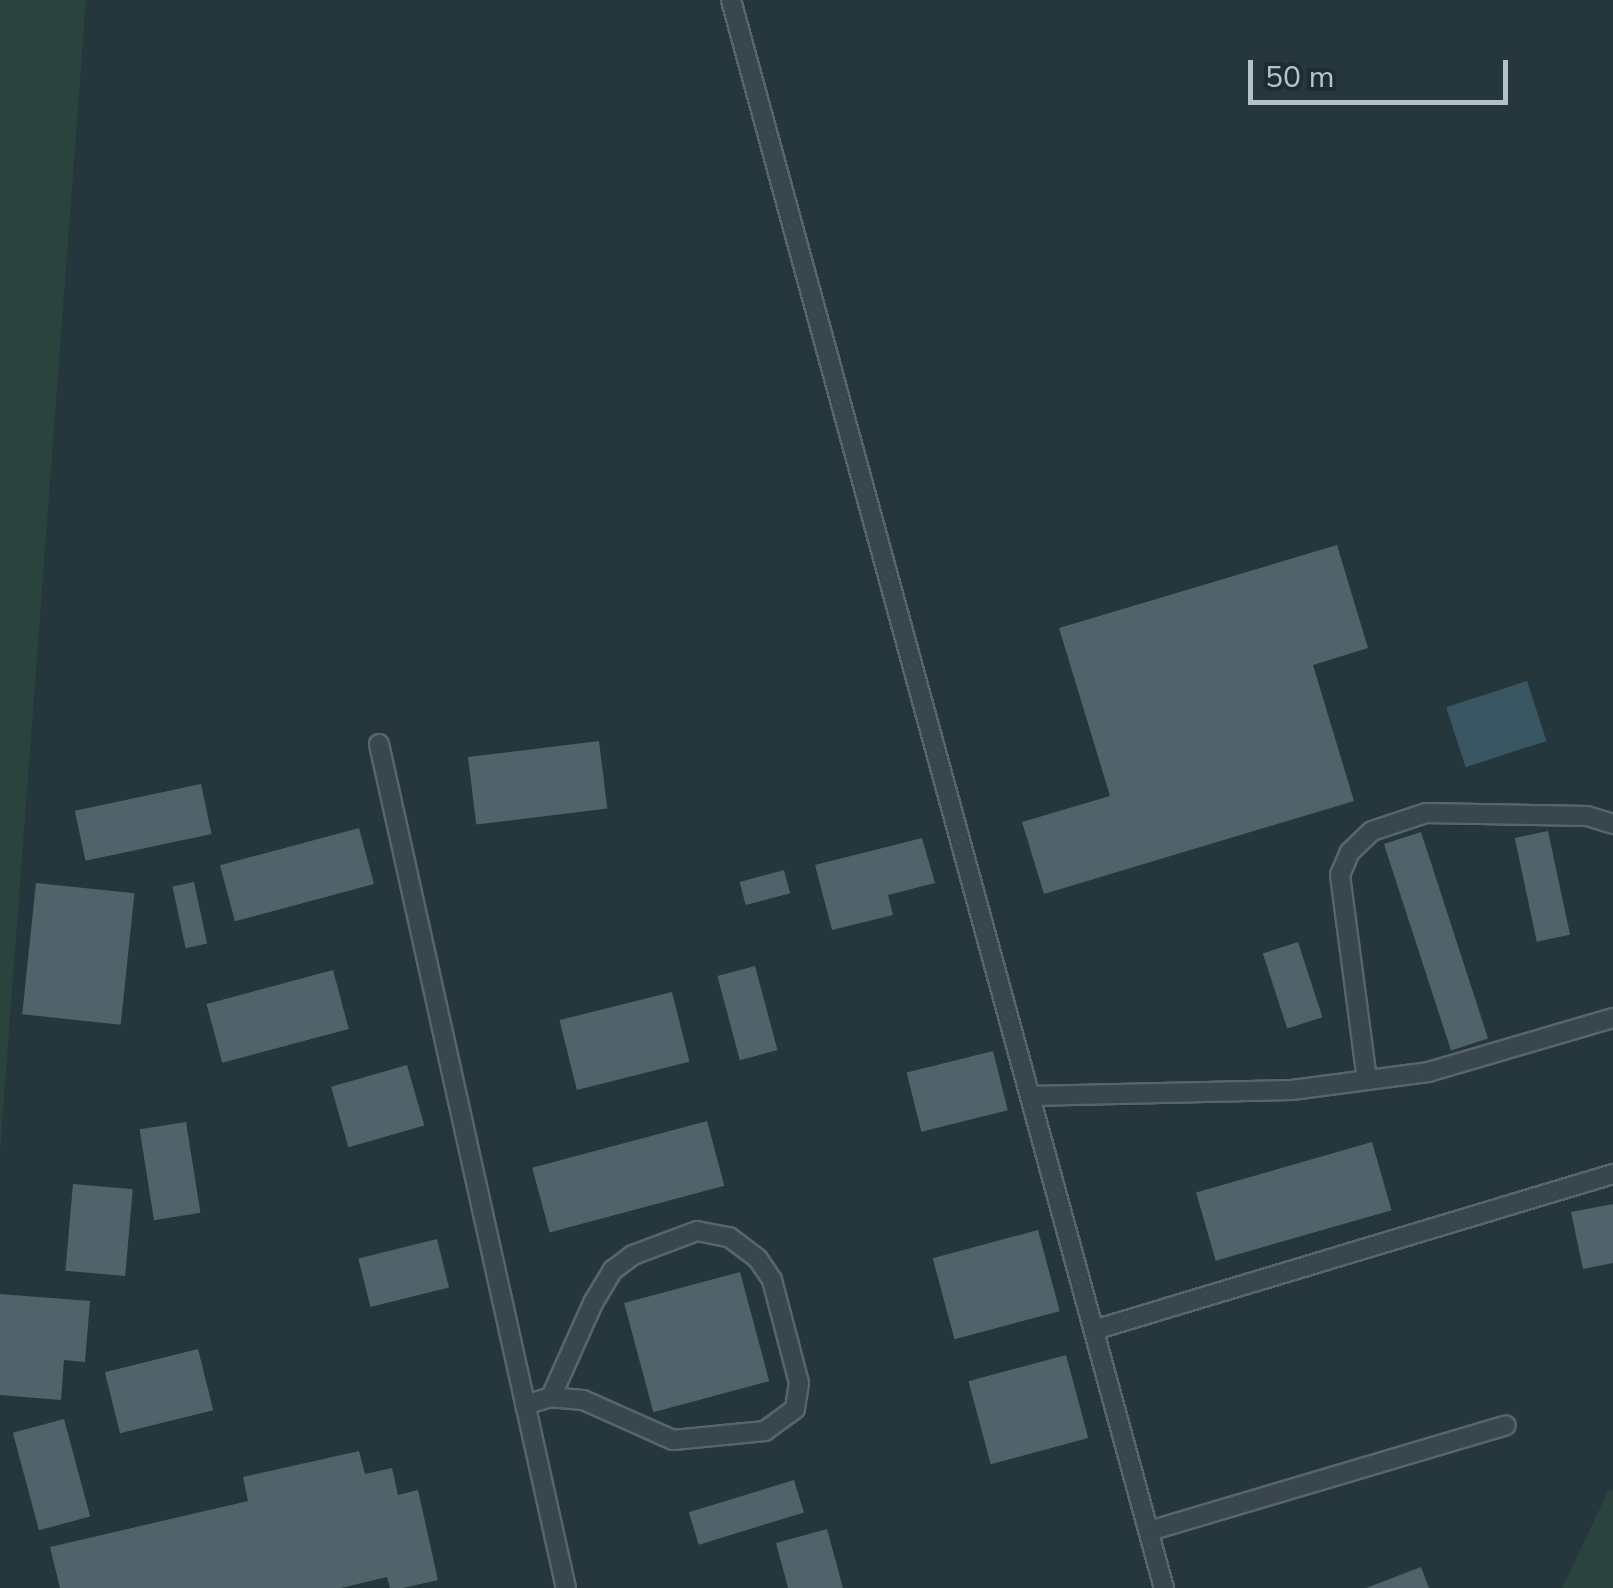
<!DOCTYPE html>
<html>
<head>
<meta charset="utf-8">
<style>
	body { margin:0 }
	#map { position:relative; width:1613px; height:1588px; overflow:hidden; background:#25363c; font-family:"Nunito Sans",sans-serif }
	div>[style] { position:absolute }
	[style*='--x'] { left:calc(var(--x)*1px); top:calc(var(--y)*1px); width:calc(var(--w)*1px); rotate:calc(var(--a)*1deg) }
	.green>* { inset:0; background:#2b433d }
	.water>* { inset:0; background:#395763; transform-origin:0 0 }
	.building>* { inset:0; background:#50636a; transform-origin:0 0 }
	.roads { filter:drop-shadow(2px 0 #57656b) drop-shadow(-2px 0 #57656b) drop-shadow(0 2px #57656b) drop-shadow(0 -2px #57656b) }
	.service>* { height:18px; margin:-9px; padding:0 9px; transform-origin:9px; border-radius:9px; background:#39474d }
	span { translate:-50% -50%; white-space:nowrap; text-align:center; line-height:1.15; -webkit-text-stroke:10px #1e2c32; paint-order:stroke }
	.scale { position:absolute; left:1248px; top:60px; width:260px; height:45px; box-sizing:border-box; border:5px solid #b4c2c8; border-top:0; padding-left:12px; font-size:30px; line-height:35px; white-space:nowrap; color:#b4c2c8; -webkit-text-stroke:8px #1e2c32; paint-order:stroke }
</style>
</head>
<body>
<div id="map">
	<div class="green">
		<div style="clip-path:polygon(0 0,86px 0,0 1152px)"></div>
		<div style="clip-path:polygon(1613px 1489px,1613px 1588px,1562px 1588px,1608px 1491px)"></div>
	</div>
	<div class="water">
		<div style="left:1527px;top:681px;width:63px;height:85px;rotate:72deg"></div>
	</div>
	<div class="building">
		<div style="clip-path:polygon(1337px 545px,1368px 648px,1313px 665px,1354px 801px,1044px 894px,1022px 822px,1110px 796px,1059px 628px)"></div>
		<div style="left:599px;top:741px;width:68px;height:132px;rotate:83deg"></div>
		<div style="left:201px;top:784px;width:51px;height:129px;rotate:78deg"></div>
		<div style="left:359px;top:828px;width:58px;height:144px;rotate:75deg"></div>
		<div style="left:1548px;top:831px;width:106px;height:34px;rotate:78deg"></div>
		<div style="left:1421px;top:832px;width:217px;height:39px;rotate:72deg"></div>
		<div style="clip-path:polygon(922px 838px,935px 883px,888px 895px,893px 915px,832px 930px,815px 865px)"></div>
		<div style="left:784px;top:870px;width:24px;height:46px;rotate:75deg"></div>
		<div style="left:194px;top:882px;width:63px;height:22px;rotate:78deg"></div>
		<div style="left:36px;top:883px;width:99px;height:132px;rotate:6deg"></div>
		<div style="left:1298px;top:942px;width:79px;height:37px;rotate:72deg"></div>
		<div style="left:755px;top:966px;width:87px;height:39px;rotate:75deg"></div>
		<div style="left:333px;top:970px;width:61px;height:131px;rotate:75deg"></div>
		<div style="left:672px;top:992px;width:72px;height:116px;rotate:76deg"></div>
		<div style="left:993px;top:1051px;width:61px;height:89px;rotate:76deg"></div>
		<div style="left:407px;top:1065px;width:63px;height:79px;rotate:74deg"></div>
		<div style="left:707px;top:1121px;width:67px;height:181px;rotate:75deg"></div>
		<div style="left:186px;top:1122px;width:92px;height:47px;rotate:81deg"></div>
		<div style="left:1372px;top:1142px;width:71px;height:183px;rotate:74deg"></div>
		<div style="left:73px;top:1184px;width:60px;height:87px;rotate:5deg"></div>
		<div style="clip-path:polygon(1613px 1204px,1613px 1263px,1583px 1269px,1571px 1212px)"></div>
		<div style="left:1038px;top:1230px;width:84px;height:109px;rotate:75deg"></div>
		<div style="left:437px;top:1239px;width:50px;height:81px;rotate:76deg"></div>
		<div style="left:740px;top:1272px;width:113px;height:120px;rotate:75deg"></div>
		<div style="clip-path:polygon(0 1294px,90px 1301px,85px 1362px,64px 1360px,61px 1400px,0 1395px)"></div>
		<div style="left:198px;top:1349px;width:63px;height:96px;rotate:76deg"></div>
		<div style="left:1066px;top:1355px;width:86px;height:101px;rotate:75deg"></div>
		<div style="left:64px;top:1419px;width:101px;height:53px;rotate:75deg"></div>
		<div style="clip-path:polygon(359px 1451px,365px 1474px,392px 1468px,398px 1495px,418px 1490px,438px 1580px,403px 1588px,390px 1588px,387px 1577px,341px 1588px,60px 1588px,50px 1547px,248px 1501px,243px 1477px)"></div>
		<div style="left:794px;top:1480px;width:34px;height:110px;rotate:73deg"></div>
		<div style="clip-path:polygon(827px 1529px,843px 1588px,788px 1588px,776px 1543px)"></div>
		<div style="clip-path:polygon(1421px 1567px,1429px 1588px,1366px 1588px)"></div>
	</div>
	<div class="roads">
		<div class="service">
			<div style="--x:731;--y:0;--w:1646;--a:74.75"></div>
			<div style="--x:379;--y:744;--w:864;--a:77.51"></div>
			<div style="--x:1367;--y:1080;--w:207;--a:-97.5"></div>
			<div style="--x:1340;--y:875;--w:25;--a:-67"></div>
			<div style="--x:1350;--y:852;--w:30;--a:-44"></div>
			<div style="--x:1372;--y:831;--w:57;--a:-18.4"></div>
			<div style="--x:1426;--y:813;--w:161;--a:1.1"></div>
			<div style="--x:1587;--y:816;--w:27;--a:17"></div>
			<div style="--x:1030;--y:1096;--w:262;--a:-1.3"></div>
			<div style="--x:1292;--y:1090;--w:137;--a:-7.5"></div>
			<div style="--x:1428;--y:1072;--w:193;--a:-16.3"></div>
			<div style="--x:1094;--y:1330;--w:542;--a:-16.73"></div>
			<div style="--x:525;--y:1405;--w:27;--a:-17"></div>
			<div style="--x:551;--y:1397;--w:103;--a:-65.9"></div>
			<div style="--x:593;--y:1303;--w:39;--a:-59"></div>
			<div style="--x:613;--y:1270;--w:25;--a:-37"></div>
			<div style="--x:633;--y:1255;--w:68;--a:-20.6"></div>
			<div style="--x:697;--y:1231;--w:33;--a:11"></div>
			<div style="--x:729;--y:1237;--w:36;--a:37"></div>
			<div style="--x:758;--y:1259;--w:25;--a:56"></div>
			<div style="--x:772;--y:1280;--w:106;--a:75.3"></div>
			<div style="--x:799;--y:1383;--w:26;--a:99"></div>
			<div style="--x:795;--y:1409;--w:37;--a:144"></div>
			<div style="--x:765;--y:1431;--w:92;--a:174.4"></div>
			<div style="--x:673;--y:1440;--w:98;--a:-156"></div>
			<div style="--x:583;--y:1400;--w:32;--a:-175"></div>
			<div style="--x:1149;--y:1531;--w:372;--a:-16.5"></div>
		</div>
	</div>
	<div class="scale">50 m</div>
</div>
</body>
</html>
